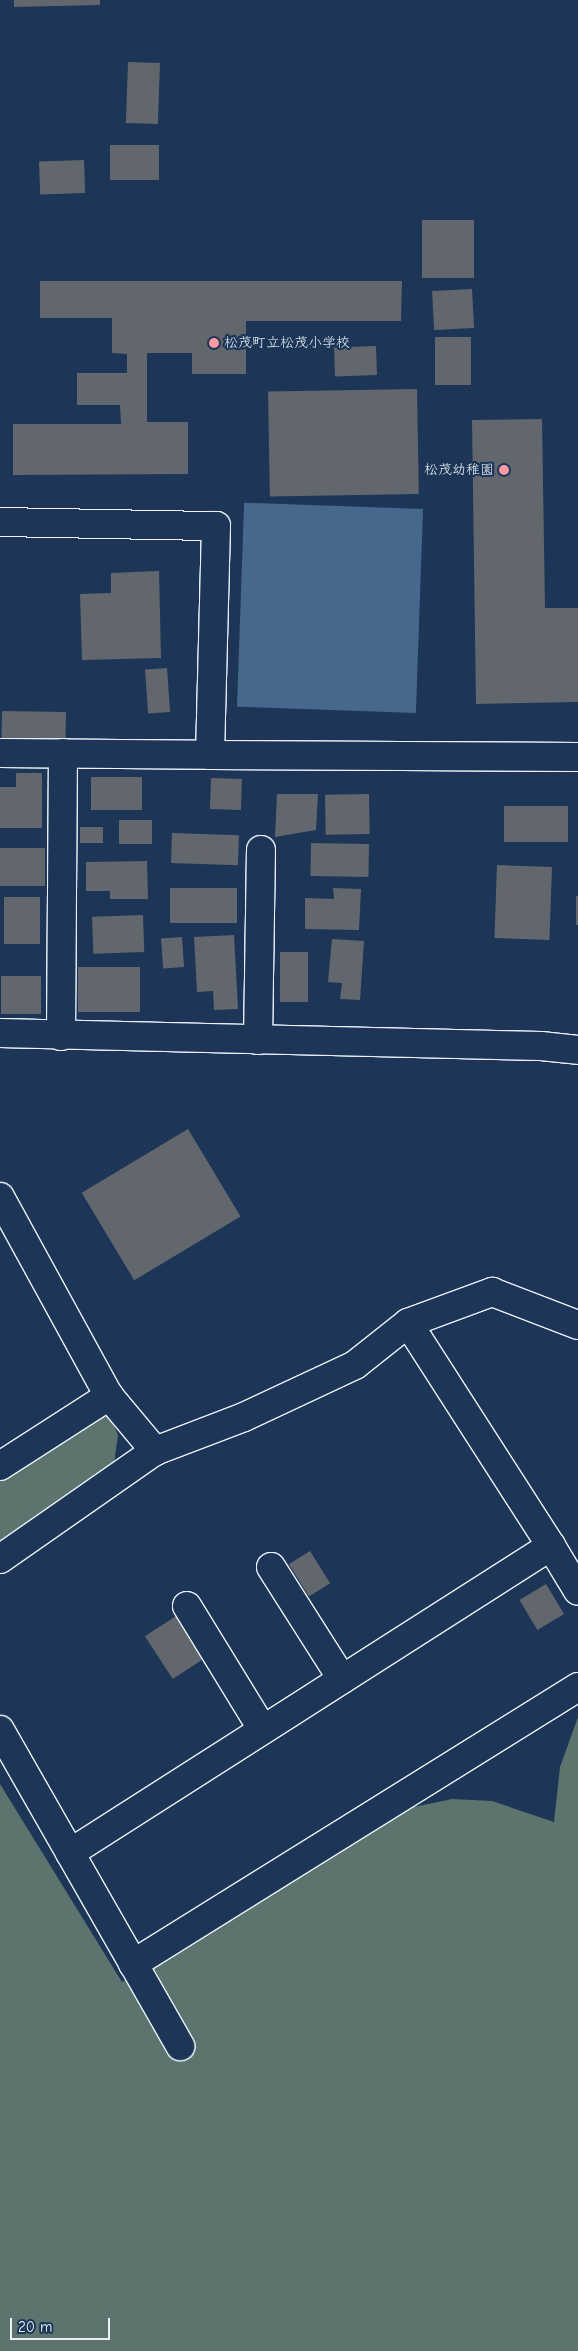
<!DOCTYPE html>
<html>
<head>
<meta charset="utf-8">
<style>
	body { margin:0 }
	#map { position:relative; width:578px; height:2351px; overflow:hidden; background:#1d3557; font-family:"Comic Neue","Klee One",sans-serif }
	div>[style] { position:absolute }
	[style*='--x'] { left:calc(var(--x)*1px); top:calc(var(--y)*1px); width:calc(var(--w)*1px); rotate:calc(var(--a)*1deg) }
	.green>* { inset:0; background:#5c736e }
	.water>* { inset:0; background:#47688d; transform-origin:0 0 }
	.building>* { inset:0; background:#62676d; transform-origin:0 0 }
	.roads { filter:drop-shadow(1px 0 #e8f1f8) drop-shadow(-1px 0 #e8f1f8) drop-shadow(0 1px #e8f1f8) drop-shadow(0 -1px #e8f1f8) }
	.minor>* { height:28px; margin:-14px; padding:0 14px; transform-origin:14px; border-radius:14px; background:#1d3557 }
	.dots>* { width:14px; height:14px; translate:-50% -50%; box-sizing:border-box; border:2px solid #1d3557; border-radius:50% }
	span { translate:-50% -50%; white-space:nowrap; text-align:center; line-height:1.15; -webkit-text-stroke:4.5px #1d3557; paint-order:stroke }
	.poi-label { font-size:14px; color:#e8f1f8 }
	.left { translate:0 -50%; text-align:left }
	.right { translate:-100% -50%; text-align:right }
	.scale { position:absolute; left:10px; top:2318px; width:100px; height:22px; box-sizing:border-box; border:2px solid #e8f1f8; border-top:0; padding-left:6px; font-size:15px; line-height:18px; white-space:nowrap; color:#e8f1f8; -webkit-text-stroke:4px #1d3557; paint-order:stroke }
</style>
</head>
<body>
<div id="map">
	<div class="green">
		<div style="clip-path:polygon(108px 1413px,118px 1435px,114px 1464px,0 1545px,0 1480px)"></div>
		<div style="clip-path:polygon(578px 1717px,578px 2351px,0 2351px,0 1784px,122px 1982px,380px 1814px,452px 1799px,492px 1801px,554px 1822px,560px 1767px)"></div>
	</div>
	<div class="water">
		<div style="left:423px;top:509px;width:204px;height:179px;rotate:92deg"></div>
	</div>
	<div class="building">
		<div style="clip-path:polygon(14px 0,100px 0,100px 5px,14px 7px)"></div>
		<div style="left:128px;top:62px;width:32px;height:61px;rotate:2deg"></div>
		<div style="left:110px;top:145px;width:49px;height:35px"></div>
		<div style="left:84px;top:160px;width:33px;height:45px;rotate:88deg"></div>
		<div style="left:422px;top:220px;width:52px;height:58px"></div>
		<div style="clip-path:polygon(40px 281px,402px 281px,401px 321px,246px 321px,246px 374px,192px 374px,192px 353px,147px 353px,147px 422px,188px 422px,188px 474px,13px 475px,13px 424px,121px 424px,120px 405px,77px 405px,77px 373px,127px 373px,127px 354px,112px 353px,112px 318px,40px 318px)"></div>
		<div style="left:472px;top:289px;width:39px;height:40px;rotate:87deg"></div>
		<div style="left:435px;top:337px;width:36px;height:48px"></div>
		<div style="left:376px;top:346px;width:29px;height:42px;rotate:88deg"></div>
		<div style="left:417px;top:389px;width:105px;height:149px;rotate:89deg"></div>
		<div style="clip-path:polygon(542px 419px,545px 608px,578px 608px,578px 702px,476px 704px,472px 420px)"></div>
		<div style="clip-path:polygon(159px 571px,161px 658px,82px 660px,80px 594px,111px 593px,111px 573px)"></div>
		<div style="left:167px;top:668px;width:44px;height:22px;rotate:86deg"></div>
		<div style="left:2px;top:711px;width:64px;height:31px;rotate:1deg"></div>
		<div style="clip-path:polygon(16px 773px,42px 773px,42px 828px,0 828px,0 787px,16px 787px)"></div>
		<div style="left:91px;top:777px;width:51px;height:33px"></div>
		<div style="left:211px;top:778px;width:31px;height:31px;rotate:2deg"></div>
		<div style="clip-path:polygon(277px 794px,318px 794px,316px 830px,275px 837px)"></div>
		<div style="left:369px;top:794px;width:40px;height:44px;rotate:89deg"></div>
		<div style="left:504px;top:806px;width:64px;height:36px"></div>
		<div style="left:119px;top:820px;width:33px;height:24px"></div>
		<div style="left:80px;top:827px;width:23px;height:16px"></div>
		<div style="left:172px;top:833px;width:67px;height:30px;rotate:2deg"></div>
		<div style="left:311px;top:843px;width:58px;height:33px;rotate:1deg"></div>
		<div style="left:0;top:848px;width:45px;height:38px"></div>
		<div style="clip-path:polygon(147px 861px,148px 899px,110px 899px,110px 891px,86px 891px,86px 862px)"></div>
		<div style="left:497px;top:865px;width:55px;height:73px;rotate:2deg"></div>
		<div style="left:170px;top:888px;width:67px;height:35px"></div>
		<div style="clip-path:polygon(333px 888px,361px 889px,359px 930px,305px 929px,305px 898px,334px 899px)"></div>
		<div style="left:576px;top:896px;width:2px;height:29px"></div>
		<div style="left:4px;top:897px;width:36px;height:47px"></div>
		<div style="left:143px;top:915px;width:37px;height:51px;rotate:88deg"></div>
		<div style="clip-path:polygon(234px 935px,238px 1009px,214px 1010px,213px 991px,197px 992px,194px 937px)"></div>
		<div style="left:182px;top:937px;width:30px;height:21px;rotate:86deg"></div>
		<div style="clip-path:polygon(332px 939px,364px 941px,360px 1000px,340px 999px,342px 983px,328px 982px)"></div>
		<div style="left:280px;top:952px;width:28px;height:50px"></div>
		<div style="left:78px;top:967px;width:62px;height:45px"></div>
		<div style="left:1px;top:976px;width:40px;height:38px"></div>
		<div style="left:188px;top:1129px;width:102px;height:124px;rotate:59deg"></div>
		<div style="left:310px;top:1551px;width:38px;height:25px;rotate:58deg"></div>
		<div style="left:546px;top:1584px;width:35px;height:31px;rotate:59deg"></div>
		<div style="left:176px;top:1616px;width:51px;height:37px;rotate:57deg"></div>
	</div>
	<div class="roads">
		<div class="minor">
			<div style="--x:0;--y:522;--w:216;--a:1.1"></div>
			<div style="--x:216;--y:526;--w:229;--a:91.5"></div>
			<div style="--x:210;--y:755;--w:368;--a:0.3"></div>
			<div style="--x:0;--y:753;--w:210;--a:0.5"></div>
			<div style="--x:0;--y:1033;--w:541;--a:1.38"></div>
			<div style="--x:541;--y:1046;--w:37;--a:6"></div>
			<div style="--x:61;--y:1036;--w:283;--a:-89.6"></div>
			<div style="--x:258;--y:1040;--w:190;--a:-89.1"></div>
			<div style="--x:0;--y:1197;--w:227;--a:61.3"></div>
			<div style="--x:109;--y:1396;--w:72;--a:50.1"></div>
			<div style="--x:155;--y:1451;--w:95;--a:-20.9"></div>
			<div style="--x:244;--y:1417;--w:123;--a:-25.1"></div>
			<div style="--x:355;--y:1365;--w:68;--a:-38.4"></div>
			<div style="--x:408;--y:1323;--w:90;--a:-20.3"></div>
			<div style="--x:492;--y:1292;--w:92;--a:21"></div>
			<div style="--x:408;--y:1323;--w:265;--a:57.3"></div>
			<div style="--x:0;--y:1466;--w:130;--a:-32.7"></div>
			<div style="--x:0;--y:1559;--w:189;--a:-34.9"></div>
			<div style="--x:271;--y:1567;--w:133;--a:57.6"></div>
			<div style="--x:187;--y:1606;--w:145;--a:58.5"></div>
			<div style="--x:0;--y:1730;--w:364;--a:60.3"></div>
			<div style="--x:70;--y:1853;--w:571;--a:-32.55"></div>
			<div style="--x:551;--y:1546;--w:52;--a:59"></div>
			<div style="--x:133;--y:1964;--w:524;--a:-31.9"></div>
		</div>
	</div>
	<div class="dots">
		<div style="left:214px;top:343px;background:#ff9aa2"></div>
		<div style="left:504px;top:470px;background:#ff9aa2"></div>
	</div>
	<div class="poi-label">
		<span class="left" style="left:224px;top:343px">松茂町立松茂小学校</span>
		<span class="right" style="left:494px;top:470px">松茂幼稚園</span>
	</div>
	<div class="scale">20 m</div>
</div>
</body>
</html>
